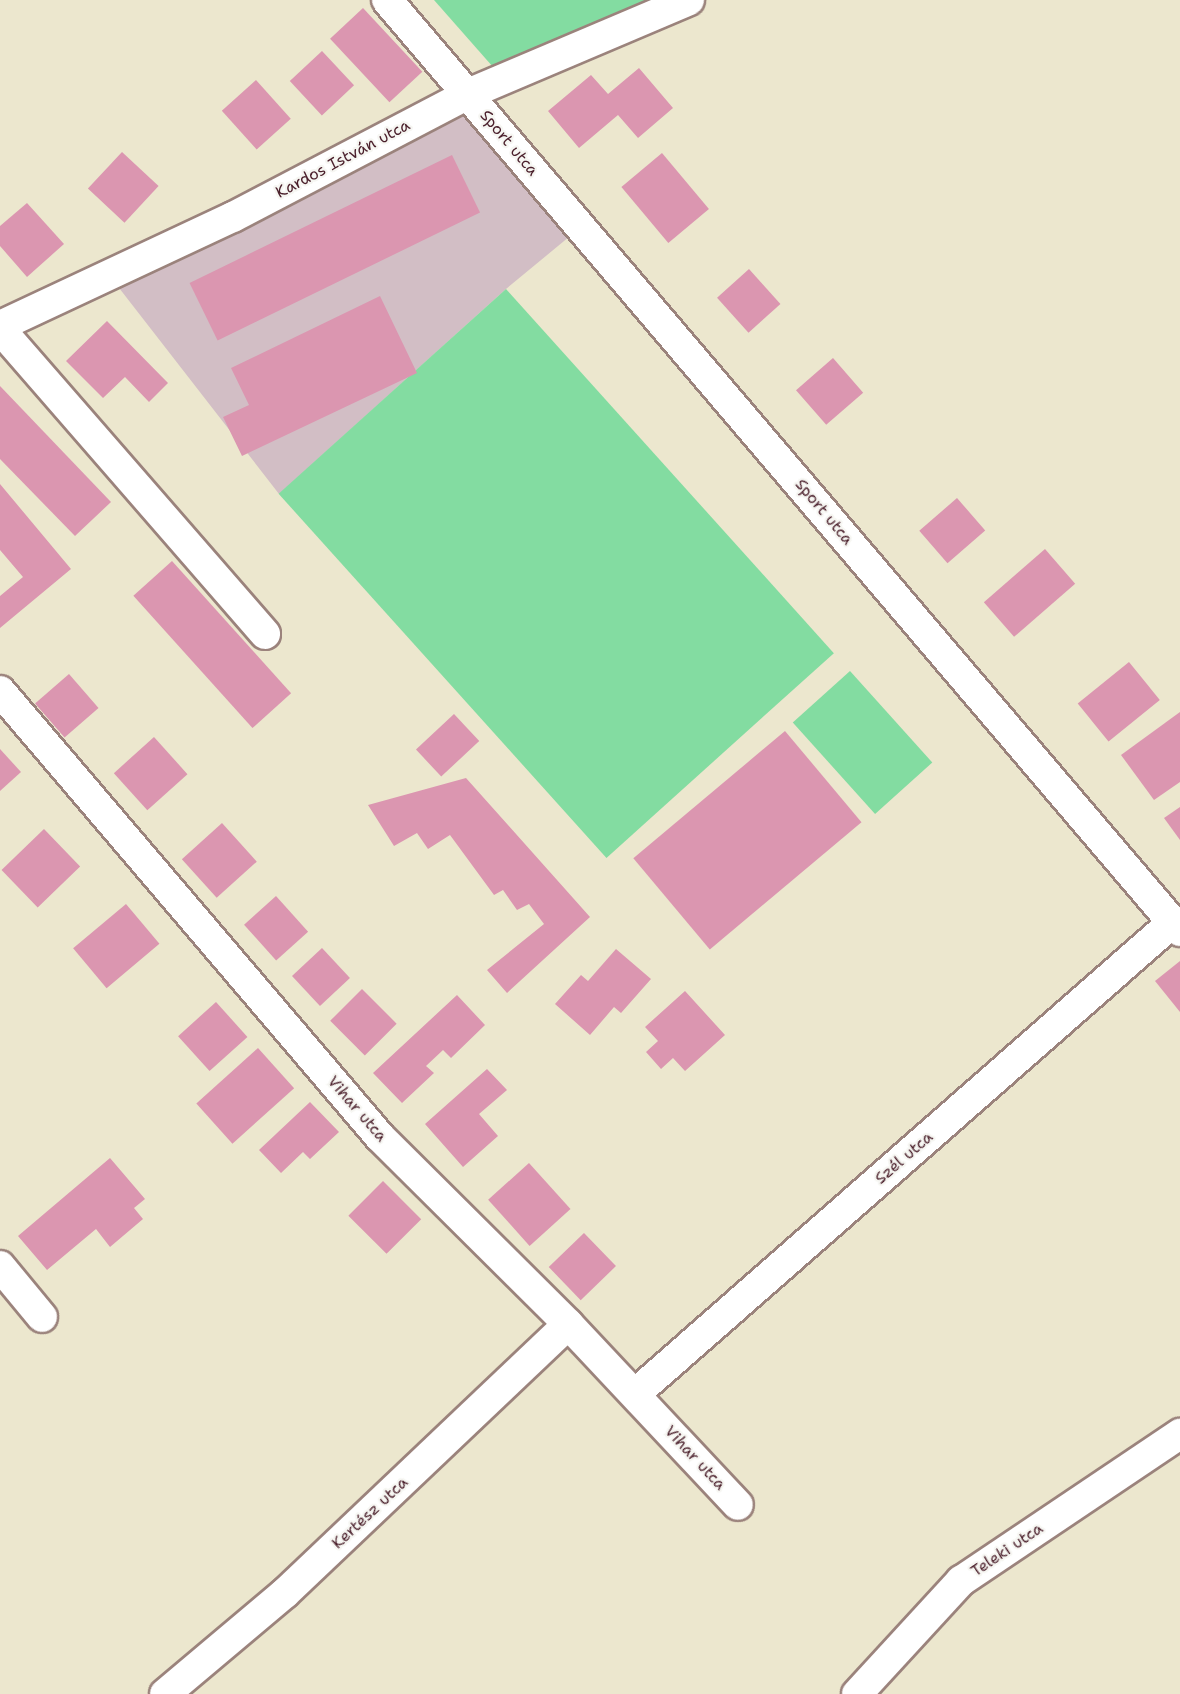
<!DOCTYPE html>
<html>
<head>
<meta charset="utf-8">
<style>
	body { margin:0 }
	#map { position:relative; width:1180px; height:1694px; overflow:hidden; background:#ece7ce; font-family:"Shantell Sans",sans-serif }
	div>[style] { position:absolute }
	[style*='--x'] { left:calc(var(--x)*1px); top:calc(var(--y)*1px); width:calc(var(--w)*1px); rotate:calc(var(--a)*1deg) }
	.industrial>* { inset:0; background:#d2bec5 }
	.green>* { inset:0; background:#83dca1; transform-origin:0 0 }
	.building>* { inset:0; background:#db96b0; transform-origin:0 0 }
	.roads { filter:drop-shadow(2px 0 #9b837c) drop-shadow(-2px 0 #9b837c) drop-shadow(0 2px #9b837c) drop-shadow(0 -2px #9b837c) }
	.minor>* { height:30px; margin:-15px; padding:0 15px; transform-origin:15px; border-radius:15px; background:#fff }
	span { translate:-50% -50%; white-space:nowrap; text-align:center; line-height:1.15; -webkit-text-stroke:4.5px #f6f6f2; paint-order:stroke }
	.street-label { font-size:16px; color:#4a1f2b }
</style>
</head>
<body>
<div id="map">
	<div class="industrial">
		<div style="clip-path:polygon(468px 94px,581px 227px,506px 289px,279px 494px,109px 275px)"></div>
	</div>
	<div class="green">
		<div style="clip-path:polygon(434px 0,653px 0,493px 67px)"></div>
		<div style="left:506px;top:289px;width:490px;height:306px;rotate:48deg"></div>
		<div style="left:850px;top:671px;width:123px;height:77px;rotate:48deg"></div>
	</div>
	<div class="building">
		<div style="left:363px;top:8px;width:87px;height:45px;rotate:47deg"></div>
		<div style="left:322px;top:51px;width:47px;height:44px;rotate:47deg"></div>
		<div style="clip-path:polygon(639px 68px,673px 108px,638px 138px,618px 115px,579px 148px,548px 111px,591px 75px,608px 94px)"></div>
		<div style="left:256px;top:80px;width:52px;height:46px;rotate:48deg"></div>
		<div style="left:122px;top:152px;width:50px;height:50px;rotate:43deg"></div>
		<div style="left:662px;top:153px;width:73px;height:53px;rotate:50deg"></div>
		<div style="left:452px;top:155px;width:64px;height:292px;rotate:64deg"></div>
		<div style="clip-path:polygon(27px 203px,64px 244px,27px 277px,0 246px,0 226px)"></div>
		<div style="left:749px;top:269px;width:47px;height:43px;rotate:48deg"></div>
		<div style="clip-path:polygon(380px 296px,417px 373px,242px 456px,223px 417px,249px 405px,231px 368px)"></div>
		<div style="clip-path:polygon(107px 321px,168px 383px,149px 402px,125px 377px,103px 398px,66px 361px)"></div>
		<div style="left:833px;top:358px;width:46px;height:49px;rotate:49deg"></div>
		<div style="clip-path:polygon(0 386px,111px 502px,75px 536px,0 459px)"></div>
		<div style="clip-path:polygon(0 484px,71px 569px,0 628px,0 596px,23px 577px,0 550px)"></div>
		<div style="left:957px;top:498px;width:43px;height:50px;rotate:49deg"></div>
		<div style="left:1045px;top:549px;width:46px;height:81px;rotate:49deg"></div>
		<div style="left:172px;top:561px;width:178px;height:52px;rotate:48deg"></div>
		<div style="left:1129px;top:662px;width:49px;height:66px;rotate:51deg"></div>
		<div style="left:69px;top:674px;width:45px;height:45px;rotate:49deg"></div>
		<div style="clip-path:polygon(1180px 712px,1180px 782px,1154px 800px,1121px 755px)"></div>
		<div style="left:454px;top:714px;width:37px;height:52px;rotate:47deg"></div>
		<div style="left:785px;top:731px;width:119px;height:198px;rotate:50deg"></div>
		<div style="left:154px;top:737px;width:50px;height:54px;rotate:48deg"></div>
		<div style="clip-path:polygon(0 749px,21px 772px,0 791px)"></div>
		<div style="clip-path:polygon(466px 778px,590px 917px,507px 993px,487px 970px,544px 924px,529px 904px,517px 910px,503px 890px,494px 895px,450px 835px,428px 849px,417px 833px,394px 846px,368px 805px)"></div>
		<div style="clip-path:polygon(1180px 807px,1180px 840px,1164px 818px)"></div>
		<div style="left:222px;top:823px;width:52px;height:54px;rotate:48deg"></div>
		<div style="left:44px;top:829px;width:52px;height:59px;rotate:46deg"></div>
		<div style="left:276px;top:896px;width:48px;height:43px;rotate:48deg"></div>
		<div style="left:126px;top:904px;width:52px;height:69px;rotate:50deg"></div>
		<div style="left:322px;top:948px;width:41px;height:41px;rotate:47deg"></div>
		<div style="clip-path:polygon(616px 949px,651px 979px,621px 1013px,614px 1007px,590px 1035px,555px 1004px,581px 975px,588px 981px)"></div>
		<div style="clip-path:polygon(1180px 961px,1180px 1012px,1155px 981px)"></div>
		<div style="left:362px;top:989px;width:49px;height:45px;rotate:45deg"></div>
		<div style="clip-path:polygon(685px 991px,725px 1035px,685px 1071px,673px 1058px,661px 1069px,646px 1052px,658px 1041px,645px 1027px)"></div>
		<div style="clip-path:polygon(457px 995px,485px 1025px,451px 1058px,443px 1050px,426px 1066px,434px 1073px,402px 1103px,373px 1073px)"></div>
		<div style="left:216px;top:1002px;width:47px;height:51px;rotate:48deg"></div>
		<div style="left:258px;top:1048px;width:54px;height:83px;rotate:48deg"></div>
		<div style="clip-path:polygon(487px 1069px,507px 1090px,479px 1114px,498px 1136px,463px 1167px,425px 1124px)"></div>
		<div style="clip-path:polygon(310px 1102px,339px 1132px,310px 1159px,303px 1152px,281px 1173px,259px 1150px)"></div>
		<div style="clip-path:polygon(110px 1158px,145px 1199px,134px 1208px,143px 1219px,110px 1247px,96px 1229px,47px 1270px,18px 1236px)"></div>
		<div style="left:529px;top:1163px;width:62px;height:55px;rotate:48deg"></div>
		<div style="left:383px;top:1181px;width:54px;height:49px;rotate:45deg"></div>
		<div style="left:584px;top:1233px;width:46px;height:49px;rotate:46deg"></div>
	</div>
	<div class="roads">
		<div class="minor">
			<div style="--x:387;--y:0;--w:1223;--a:49.58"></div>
			<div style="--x:0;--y:326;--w:257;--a:-25.1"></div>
			<div style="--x:233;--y:217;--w:265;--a:-27.6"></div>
			<div style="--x:468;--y:94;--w:240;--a:-23"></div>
			<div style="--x:0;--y:329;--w:404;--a:49"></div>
			<div style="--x:0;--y:691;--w:586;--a:49.57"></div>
			<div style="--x:380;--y:1137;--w:265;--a:44.8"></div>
			<div style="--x:568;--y:1324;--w:248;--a:46.8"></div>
			<div style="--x:0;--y:1266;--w:66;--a:50.5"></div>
			<div style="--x:635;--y:1394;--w:716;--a:-41.26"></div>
			<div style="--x:165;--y:1694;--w:157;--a:-40.1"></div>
			<div style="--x:285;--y:1593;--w:390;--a:-43.5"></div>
			<div style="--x:857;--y:1694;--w:154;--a:-47.4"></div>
			<div style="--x:961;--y:1581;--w:264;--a:-33.9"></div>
		</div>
	</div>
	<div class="street-label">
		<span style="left:509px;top:143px;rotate:50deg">Sport utca</span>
		<span style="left:343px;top:159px;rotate:-28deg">Kardos István utca</span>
		<span style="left:824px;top:512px;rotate:50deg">Sport utca</span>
		<span style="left:357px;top:1109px;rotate:49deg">Vihar utca</span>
		<span style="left:904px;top:1158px;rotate:-41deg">Szél utca</span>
		<span style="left:695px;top:1458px;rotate:47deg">Vihar utca</span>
		<span style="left:370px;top:1513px;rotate:-43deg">Kertész utca</span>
		<span style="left:1007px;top:1550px;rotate:-34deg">Teleki utca</span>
	</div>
</div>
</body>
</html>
